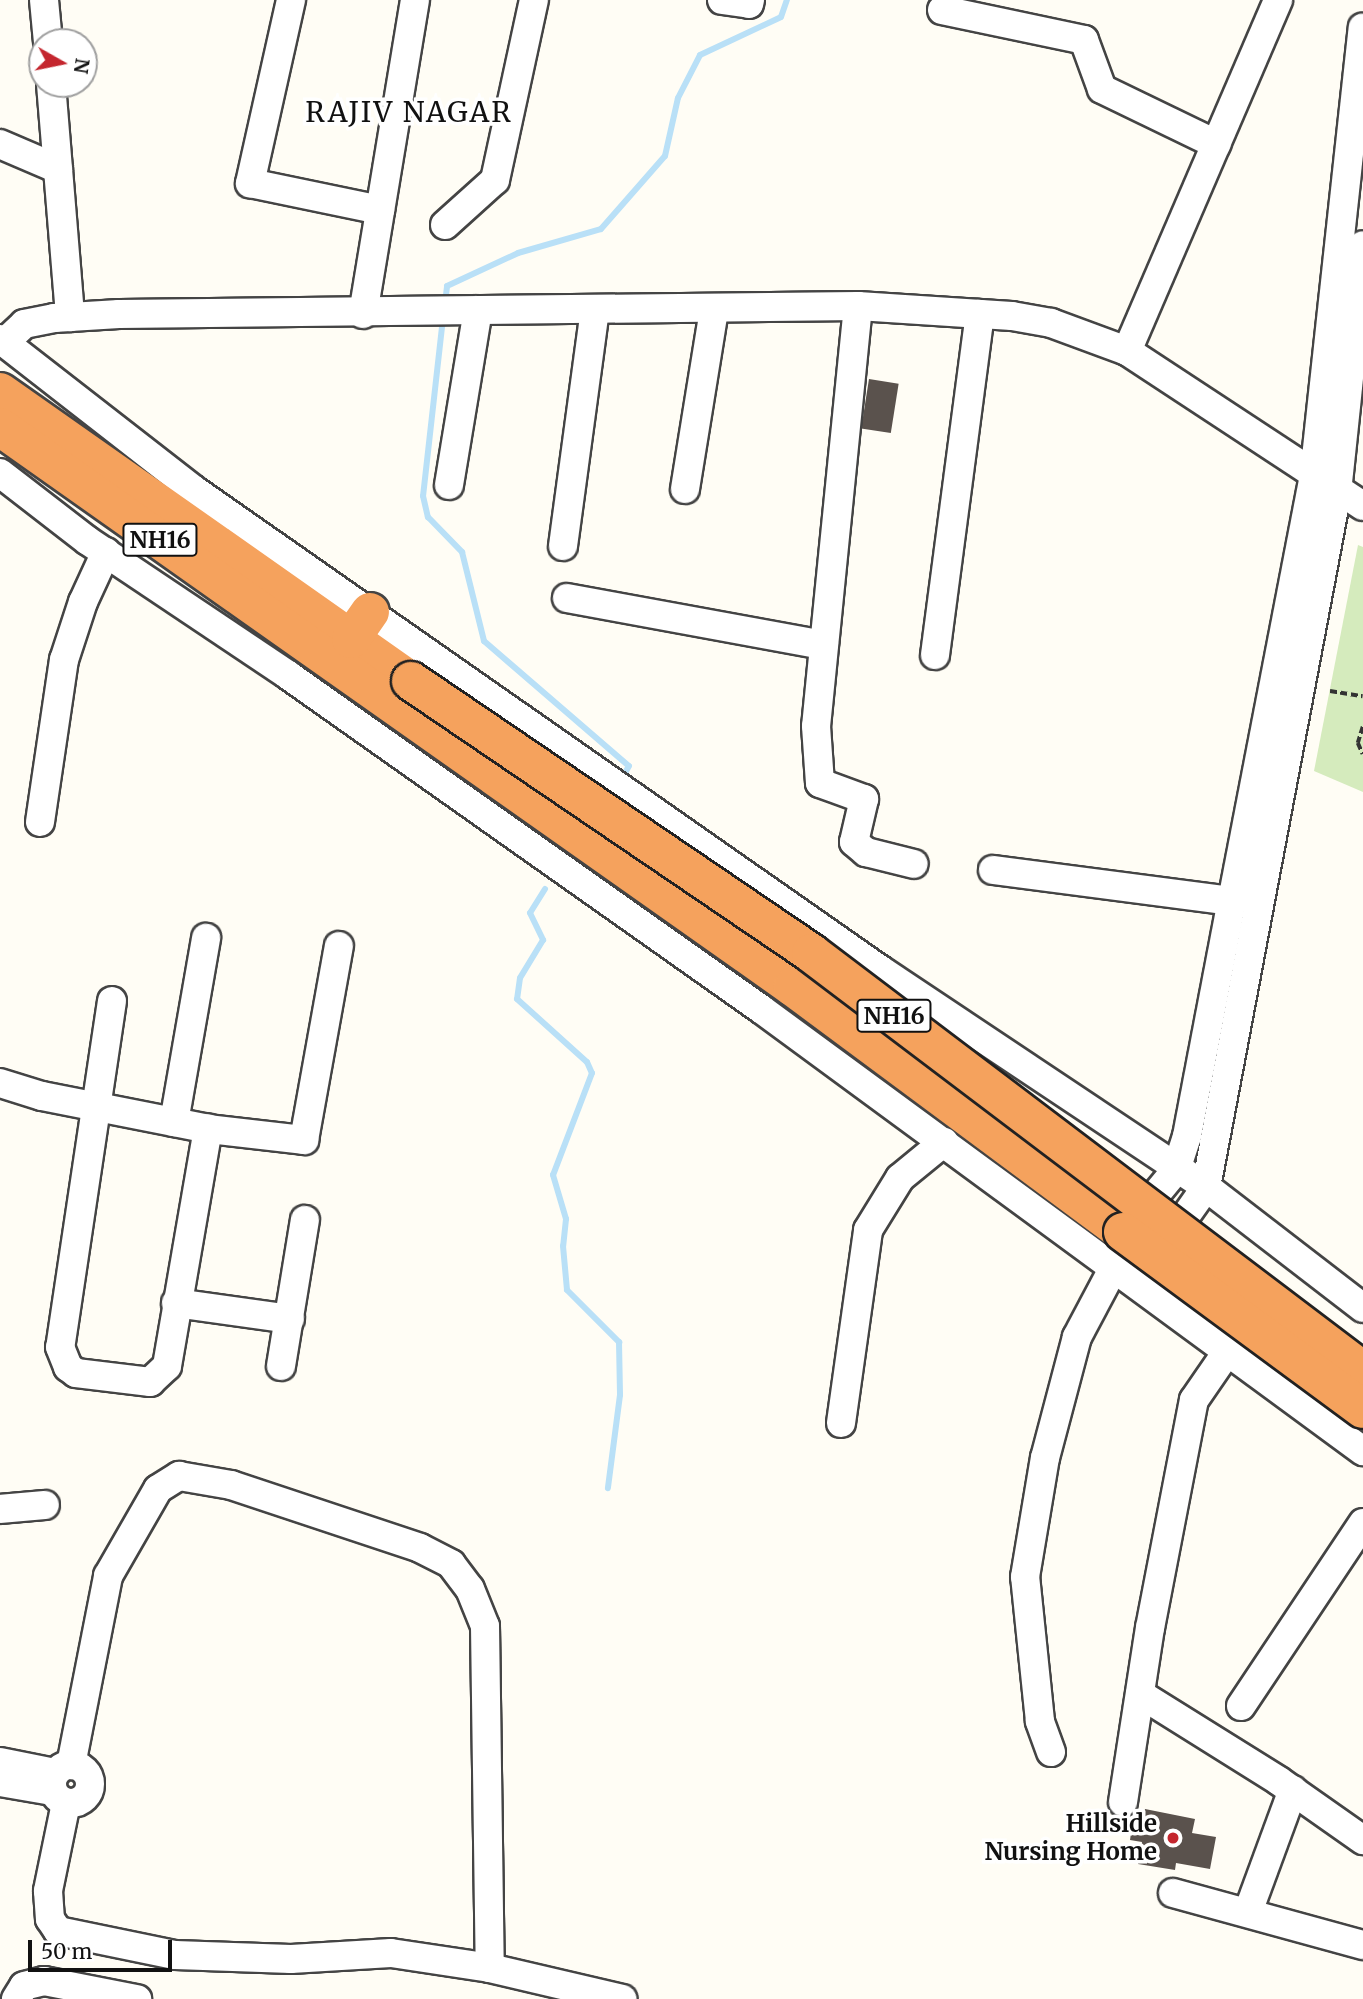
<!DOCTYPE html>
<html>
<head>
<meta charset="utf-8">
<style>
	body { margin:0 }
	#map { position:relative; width:1363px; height:1999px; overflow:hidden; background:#fffdf5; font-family:Merriweather,serif }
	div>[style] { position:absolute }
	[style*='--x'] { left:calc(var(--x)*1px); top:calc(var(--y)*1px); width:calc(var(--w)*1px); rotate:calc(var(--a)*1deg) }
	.green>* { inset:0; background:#d5ebbd }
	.stream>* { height:6px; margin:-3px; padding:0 3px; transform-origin:3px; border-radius:3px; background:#b9e0f7 }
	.building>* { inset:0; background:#5a524d; transform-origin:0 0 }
	.path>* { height:3.5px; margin-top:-1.75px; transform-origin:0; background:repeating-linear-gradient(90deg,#333 0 7px,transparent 0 10.5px) }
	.roads { filter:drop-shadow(2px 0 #444) drop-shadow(-2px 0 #444) drop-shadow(0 2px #444) drop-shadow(0 -2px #444) }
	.minor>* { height:28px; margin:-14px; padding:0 14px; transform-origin:14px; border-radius:14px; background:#fff }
	.minor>.ring { margin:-14px; padding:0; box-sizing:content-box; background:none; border:28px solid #fff; border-radius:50% }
	.highway>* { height:38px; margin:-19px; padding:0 19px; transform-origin:19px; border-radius:19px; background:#f5a25d }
	.bridges { filter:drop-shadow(2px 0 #222) drop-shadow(-2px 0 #222) drop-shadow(0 2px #222) drop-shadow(0 -2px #222) }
	.highway-bridge>* { height:38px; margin:-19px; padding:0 19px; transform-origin:19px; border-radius:19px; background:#f5a25d }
	.dots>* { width:19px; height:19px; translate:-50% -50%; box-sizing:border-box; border:4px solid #fff; border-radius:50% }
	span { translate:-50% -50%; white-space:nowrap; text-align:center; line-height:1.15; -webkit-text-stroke:7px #fff; paint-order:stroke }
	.shield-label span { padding:2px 5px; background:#fff; border:2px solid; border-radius:5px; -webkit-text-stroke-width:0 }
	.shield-label { font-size:23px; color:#111; font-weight:700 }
	.poi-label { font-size:24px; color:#111; font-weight:700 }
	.right { translate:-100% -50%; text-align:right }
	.quarter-label { font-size:28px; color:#111; letter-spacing:2px }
	.north { position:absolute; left:28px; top:28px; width:70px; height:70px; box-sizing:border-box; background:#fff; border:2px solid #a0a0a0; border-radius:50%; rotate:99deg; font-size:19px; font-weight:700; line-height:28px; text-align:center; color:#111 }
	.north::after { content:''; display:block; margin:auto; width:24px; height:32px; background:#c4262e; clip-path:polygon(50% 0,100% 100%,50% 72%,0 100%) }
	.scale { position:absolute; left:28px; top:1940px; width:144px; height:32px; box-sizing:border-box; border:4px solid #111; border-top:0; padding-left:9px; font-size:21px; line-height:24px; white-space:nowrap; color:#111; -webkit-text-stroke:5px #fff; paint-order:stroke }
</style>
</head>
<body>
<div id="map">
	<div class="green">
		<div style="clip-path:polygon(1358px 545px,1363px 547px,1363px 792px,1314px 771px)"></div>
	</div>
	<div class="stream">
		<div style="--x:445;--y:303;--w:17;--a:-83"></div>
		<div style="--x:447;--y:286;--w:78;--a:-24.9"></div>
		<div style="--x:518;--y:253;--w:86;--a:-16.1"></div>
		<div style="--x:601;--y:229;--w:97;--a:-48.8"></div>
		<div style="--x:665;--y:156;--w:59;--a:-77.4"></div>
		<div style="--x:678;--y:98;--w:48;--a:-62.9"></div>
		<div style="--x:700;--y:55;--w:89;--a:-25.1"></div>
		<div style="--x:781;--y:17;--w:18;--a:-71"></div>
		<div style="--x:443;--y:318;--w:179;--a:96.4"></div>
		<div style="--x:423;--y:496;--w:22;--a:77"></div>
		<div style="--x:428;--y:517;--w:49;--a:45.8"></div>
		<div style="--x:462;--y:552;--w:92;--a:76.1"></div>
		<div style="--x:484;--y:641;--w:191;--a:40.8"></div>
		<div style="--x:629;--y:766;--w:16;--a:120"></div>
		<div style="--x:545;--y:889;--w:28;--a:122"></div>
		<div style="--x:530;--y:913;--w:30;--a:64"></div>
		<div style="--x:543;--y:940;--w:44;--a:121.2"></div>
		<div style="--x:520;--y:978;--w:21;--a:98"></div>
		<div style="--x:517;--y:999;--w:94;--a:42"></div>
		<div style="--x:587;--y:1062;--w:12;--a:66"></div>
		<div style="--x:592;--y:1073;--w:109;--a:110.9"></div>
		<div style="--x:553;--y:1175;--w:46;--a:73.5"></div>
		<div style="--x:566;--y:1219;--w:27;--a:96"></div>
		<div style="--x:563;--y:1246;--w:44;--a:84.8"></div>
		<div style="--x:567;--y:1290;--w:74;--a:45"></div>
		<div style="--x:619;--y:1342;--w:53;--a:88.9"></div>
		<div style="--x:620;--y:1395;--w:94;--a:97.4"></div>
	</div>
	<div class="building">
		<div style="left:869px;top:379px;width:30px;height:50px;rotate:9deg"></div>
		<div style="clip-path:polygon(1145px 1809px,1195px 1819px,1192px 1833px,1216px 1837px,1210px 1869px,1176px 1863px,1175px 1870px,1138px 1864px,1142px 1842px,1130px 1840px,1133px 1819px,1143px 1821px)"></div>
	</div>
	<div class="path">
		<div style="--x:1330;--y:691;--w:33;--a:9"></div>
		<div style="--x:1363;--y:727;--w:17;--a:107"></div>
		<div style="--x:1358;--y:743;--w:12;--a:66"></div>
	</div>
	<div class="roads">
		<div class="minor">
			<div style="--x:44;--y:0;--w:42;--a:84.6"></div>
			<div style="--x:291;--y:0;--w:188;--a:102.6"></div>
			<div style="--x:250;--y:183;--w:133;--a:11.7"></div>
			<div style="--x:722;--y:0;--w:27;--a:8"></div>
			<div style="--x:749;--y:4;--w:4;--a:-76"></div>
			<div style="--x:942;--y:10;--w:145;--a:11.9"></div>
			<div style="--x:1084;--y:40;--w:52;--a:69.8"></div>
			<div style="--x:1102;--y:89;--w:127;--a:25.8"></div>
			<div style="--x:51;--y:84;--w:234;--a:85.3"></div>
			<div style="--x:0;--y:144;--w:63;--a:23.3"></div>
			<div style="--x:445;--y:225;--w:67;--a:-42"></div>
			<div style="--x:495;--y:180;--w:184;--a:-77.8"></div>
			<div style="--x:858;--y:306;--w:422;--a:95.7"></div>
			<div style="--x:816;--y:726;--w:57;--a:86"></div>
			<div style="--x:820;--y:783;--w:47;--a:20"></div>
			<div style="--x:864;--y:799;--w:44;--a:103.1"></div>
			<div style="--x:854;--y:842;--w:16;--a:40"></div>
			<div style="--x:866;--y:852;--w:49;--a:14"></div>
			<div style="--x:363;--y:314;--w:318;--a:-80.6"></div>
			<div style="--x:0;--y:339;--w:246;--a:37.9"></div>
			<div style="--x:194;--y:490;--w:839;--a:34.96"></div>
			<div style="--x:882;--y:971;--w:389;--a:33.7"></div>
			<div style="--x:1206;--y:1187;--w:198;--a:37.6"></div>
			<div style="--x:5;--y:342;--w:26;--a:-43"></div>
			<div style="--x:24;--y:324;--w:31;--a:-11"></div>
			<div style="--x:54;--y:318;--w:65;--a:-3.5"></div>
			<div style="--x:119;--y:314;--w:739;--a:-0.62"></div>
			<div style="--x:858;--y:306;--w:154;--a:3.7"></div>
			<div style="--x:1012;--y:316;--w:40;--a:10"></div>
			<div style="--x:1051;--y:323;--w:81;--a:20.2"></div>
			<div style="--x:1127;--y:351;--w:282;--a:33.3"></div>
			<div style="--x:1127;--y:351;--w:382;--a:-66.7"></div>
			<div style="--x:0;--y:473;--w:111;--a:37.7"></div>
			<div style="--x:88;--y:541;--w:241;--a:33.8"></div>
			<div style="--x:288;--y:675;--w:579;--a:35.23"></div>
			<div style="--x:761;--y:1009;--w:747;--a:36.29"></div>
			<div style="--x:449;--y:485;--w:177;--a:-80.6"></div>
			<div style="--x:685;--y:489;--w:182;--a:-80.8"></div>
			<div style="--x:563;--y:546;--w:238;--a:-82.3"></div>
			<div style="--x:567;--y:598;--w:261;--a:10.4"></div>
			<div style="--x:935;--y:655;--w:344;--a:-82.5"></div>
			<div style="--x:40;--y:822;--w:164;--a:-81.6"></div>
			<div style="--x:64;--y:660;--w:61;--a:-71.9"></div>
			<div style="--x:83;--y:602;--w:55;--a:-65.3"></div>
			<div style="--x:993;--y:870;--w:241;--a:7.4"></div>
			<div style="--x:112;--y:1001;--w:350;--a:98.5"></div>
			<div style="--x:60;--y:1347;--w:22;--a:68"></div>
			<div style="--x:68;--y:1367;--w:10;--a:37"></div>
			<div style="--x:76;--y:1373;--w:75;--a:6.9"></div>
			<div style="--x:150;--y:1382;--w:23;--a:-43"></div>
			<div style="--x:167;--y:1366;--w:241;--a:-80.2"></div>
			<div style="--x:208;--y:1129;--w:97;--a:6.5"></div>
			<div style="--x:304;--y:1140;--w:197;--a:-79.8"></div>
			<div style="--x:0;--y:1083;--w:44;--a:17.2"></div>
			<div style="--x:42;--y:1096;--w:169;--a:11.2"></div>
			<div style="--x:174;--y:1122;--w:187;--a:-80.1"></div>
			<div style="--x:1133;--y:1222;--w:67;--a:-50.4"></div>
			<div style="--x:1176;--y:1170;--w:36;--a:-72"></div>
			<div style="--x:1187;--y:1136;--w:239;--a:-79.2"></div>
			<div style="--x:1232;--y:901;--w:433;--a:-79.1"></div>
			<div style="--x:1314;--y:476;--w:451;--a:-83.8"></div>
			<div style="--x:1165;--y:1245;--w:71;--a:-54.7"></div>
			<div style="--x:1206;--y:1187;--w:707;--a:-79.33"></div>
			<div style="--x:1337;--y:492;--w:248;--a:-84"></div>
			<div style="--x:176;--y:1303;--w:115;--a:8"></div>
			<div style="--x:281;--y:1366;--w:148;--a:-80.7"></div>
			<div style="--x:841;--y:1423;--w:195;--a:-82"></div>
			<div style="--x:868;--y:1230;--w:61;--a:-58.4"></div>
			<div style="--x:900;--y:1178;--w:57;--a:-39.3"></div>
			<div style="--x:0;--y:1509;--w:45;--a:-5.1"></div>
			<div style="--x:1140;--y:1694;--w:164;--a:32"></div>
			<div style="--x:1279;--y:1781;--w:103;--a:35.1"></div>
			<div style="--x:1241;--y:1706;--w:220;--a:-56.3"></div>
			<div style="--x:1051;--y:1752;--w:33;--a:-110"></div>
			<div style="--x:1040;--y:1721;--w:145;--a:-95.9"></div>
			<div style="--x:1025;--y:1577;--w:121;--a:-80.5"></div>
			<div style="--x:1045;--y:1458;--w:125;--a:-75.2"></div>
			<div style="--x:1077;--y:1337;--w:77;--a:-62.1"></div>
			<div style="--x:0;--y:1762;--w:56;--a:11.3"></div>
			<div class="ring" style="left:52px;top:1765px;width:10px;height:10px"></div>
			<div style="--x:71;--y:1765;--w:193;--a:-78.9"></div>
			<div style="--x:108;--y:1576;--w:100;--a:-60.1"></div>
			<div style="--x:158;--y:1489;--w:25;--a:-32"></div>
			<div style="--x:179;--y:1476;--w:53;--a:9.8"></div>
			<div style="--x:231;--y:1485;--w:199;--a:18.4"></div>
			<div style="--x:420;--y:1548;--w:35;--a:27"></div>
			<div style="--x:451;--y:1564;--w:31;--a:53"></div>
			<div style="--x:470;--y:1589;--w:40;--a:68"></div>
			<div style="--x:485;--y:1626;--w:342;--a:89.2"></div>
			<div style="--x:0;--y:1782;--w:47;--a:9.9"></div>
			<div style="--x:1123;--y:1802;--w:176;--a:-81.2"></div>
			<div style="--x:1150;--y:1628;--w:232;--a:-79.1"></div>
			<div style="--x:1194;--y:1400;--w:58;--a:-55.5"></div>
			<div style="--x:66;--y:1803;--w:90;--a:101.6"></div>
			<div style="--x:48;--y:1891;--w:28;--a:86"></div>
			<div style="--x:50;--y:1919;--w:14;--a:56"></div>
			<div style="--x:58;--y:1931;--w:119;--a:11.6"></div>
			<div style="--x:175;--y:1955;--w:116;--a:2"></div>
			<div style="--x:291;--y:1959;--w:100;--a:-3.4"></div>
			<div style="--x:391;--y:1953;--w:100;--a:8.6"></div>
			<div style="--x:490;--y:1968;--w:136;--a:13.2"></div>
			<div style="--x:1173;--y:1893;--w:197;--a:15.3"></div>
			<div style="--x:1248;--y:1912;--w:130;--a:-69.8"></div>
			<div style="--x:16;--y:1999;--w:15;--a:-58"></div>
			<div style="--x:24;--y:1986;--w:21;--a:-14"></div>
			<div style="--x:44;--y:1981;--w:95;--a:11"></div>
		</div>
		<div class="highway">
			<div style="--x:0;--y:392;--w:502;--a:35.11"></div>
			<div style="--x:0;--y:427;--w:971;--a:35.23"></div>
			<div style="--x:793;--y:987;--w:411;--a:36.6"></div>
			<div style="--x:351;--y:639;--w:33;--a:-55"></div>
		</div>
	</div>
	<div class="bridges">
		<div class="highway-bridge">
			<div style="--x:411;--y:681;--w:484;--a:34.2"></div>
			<div style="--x:811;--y:953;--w:692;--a:37.13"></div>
			<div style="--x:1123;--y:1232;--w:298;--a:36.4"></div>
		</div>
	</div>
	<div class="dots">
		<div style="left:1173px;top:1838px;background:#c4262e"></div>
	</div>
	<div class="shield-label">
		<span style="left:160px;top:540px">NH16</span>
		<span style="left:894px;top:1016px">NH16</span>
	</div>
	<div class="poi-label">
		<span class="right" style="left:1157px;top:1838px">Hillside<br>Nursing Home</span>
	</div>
	<div class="quarter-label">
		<span style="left:409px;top:112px">RAJIV NAGAR</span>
	</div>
	<div class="north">N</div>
	<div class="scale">50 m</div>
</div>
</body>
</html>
